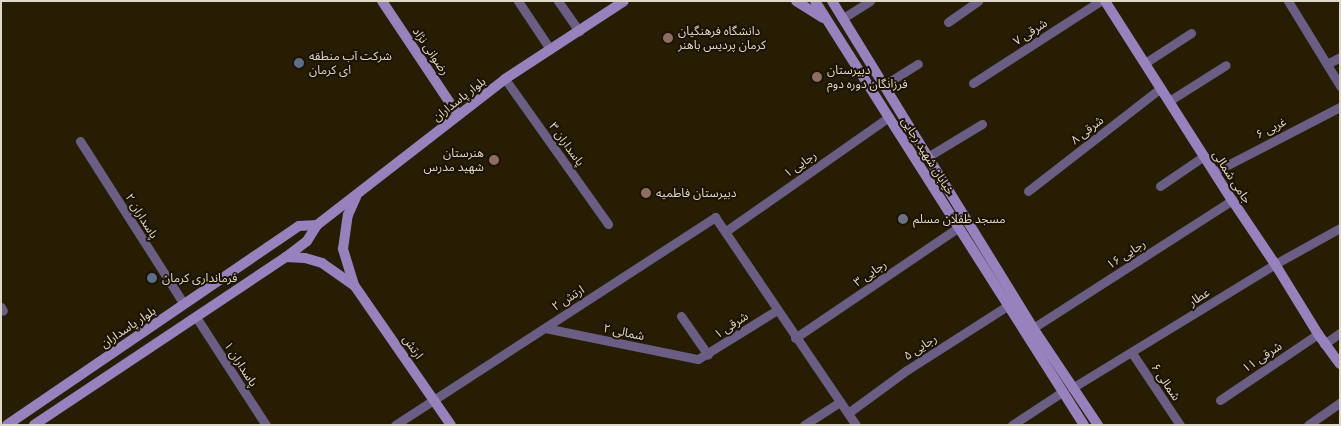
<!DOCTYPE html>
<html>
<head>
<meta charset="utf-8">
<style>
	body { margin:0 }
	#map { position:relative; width:1341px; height:426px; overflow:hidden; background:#271d02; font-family:"IBM Plex Sans","Noto Sans Arabic",sans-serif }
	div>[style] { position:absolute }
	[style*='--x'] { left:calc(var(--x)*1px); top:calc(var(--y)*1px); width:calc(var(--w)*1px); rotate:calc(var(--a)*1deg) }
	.street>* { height:9px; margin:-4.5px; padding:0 4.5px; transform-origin:4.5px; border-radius:4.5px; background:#6a5e84 }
	.secondary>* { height:10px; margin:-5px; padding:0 5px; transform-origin:5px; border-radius:5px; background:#9782be }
	.dots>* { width:14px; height:14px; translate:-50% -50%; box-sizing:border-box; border:2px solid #1d1300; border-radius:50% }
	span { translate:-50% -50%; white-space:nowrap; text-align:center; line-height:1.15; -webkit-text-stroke:4px #1d1300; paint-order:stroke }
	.poi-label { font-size:12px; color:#dfd9c9 }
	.left { translate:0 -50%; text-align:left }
	.right { translate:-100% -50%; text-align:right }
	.street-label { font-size:12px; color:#dfd9c9 }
	.frame { position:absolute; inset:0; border:2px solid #dfd9c9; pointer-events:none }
</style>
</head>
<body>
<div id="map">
	<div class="street">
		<div style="--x:518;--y:1;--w:58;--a:56.3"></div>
		<div style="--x:558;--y:1;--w:37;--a:55"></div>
		<div style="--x:1288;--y:1;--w:100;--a:58.5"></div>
		<div style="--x:843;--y:18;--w:32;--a:-32"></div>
		<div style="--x:948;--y:22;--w:37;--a:-35"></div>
		<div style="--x:1145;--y:63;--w:55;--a:-33.1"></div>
		<div style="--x:1327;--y:64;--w:15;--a:-28"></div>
		<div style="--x:505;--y:79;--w:178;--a:54.6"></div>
		<div style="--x:973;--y:83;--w:151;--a:-32.8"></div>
		<div style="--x:884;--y:85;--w:40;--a:-32"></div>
		<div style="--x:1169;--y:101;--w:67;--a:-32.3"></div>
		<div style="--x:80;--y:141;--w:193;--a:57.5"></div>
		<div style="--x:929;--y:156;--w:62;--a:-31.1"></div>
		<div style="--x:1214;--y:172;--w:142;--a:-27.3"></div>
		<div style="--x:1160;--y:186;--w:53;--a:-34.3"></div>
		<div style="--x:1028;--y:191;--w:168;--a:-37.8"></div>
		<div style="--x:726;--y:231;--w:199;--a:-35"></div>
		<div style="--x:1;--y:307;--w:4;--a:63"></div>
		<div style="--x:681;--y:316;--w:47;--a:55.3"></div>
		<div style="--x:196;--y:317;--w:129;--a:57.1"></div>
		<div style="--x:545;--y:328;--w:156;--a:11.5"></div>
		<div style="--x:698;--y:359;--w:93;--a:-31.8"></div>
		<div style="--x:1033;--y:328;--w:237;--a:-32.7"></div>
		<div style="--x:795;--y:338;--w:198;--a:-34.1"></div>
		<div style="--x:1324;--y:344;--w:19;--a:-35"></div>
		<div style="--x:1132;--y:353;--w:87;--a:56.3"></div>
		<div style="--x:1072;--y:388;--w:238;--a:-31.4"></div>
		<div style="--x:1275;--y:264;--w:74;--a:-29"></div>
		<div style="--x:1220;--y:400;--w:118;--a:-34"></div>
		<div style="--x:848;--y:413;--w:73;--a:-36.1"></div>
		<div style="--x:907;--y:370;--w:119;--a:-32.6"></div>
		<div style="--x:395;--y:425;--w:382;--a:-33"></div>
		<div style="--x:715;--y:217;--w:251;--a:55.9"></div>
		<div style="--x:804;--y:425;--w:43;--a:-32.6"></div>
		<div style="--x:1012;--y:425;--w:60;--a:-33.4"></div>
		<div style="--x:1308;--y:425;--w:39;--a:-35"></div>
	</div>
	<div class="secondary">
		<div style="--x:382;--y:1;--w:137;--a:56.3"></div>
		<div style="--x:796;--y:1;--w:32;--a:32"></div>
		<div style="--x:815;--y:1;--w:502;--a:57.61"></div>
		<div style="--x:832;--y:1;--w:384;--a:58.4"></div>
		<div style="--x:1033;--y:328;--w:117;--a:56.2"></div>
		<div style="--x:1105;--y:1;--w:236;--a:57.5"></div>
		<div style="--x:1232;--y:200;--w:77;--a:56.1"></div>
		<div style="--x:1275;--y:264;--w:82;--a:58.4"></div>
		<div style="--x:1318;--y:334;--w:37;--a:54"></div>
		<div style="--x:286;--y:257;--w:19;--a:3"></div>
		<div style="--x:305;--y:258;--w:18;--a:16"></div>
		<div style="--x:322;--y:263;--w:39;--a:35"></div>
		<div style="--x:354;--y:285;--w:170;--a:55.3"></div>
		<div style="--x:354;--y:285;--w:38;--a:-107"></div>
		<div style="--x:343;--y:249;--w:34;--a:-82"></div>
		<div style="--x:348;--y:215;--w:20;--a:-66"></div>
		<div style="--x:7;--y:425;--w:353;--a:-34.3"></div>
		<div style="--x:299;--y:226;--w:18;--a:-3"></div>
		<div style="--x:34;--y:425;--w:303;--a:-33.7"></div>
		<div style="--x:286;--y:257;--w:26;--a:-37"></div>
		<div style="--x:307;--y:241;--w:19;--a:-58"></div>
		<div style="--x:317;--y:225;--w:238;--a:-37.8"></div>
		<div style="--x:505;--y:79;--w:142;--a:-33.2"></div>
	</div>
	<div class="dots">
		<div style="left:668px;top:38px;background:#8d6e63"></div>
		<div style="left:299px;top:63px;background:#5c6f8a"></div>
		<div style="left:817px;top:77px;background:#8d6e63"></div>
		<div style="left:494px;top:160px;background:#8d6e63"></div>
		<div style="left:646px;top:193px;background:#8d6e63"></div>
		<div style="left:903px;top:219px;background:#6b7280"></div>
		<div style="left:152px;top:278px;background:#5c6f8a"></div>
	</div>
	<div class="poi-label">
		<span class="left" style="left:678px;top:38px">دانشگاه فرهنگیان<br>کرمان پردیس باهنر</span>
		<span class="left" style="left:309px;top:63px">شرکت آب منطقه<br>ای کرمان</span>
		<span class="left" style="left:827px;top:77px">دبیرستان<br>فرزانگان دوره دوم</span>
		<span class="right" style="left:484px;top:160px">هنرستان<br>شهید مدرس</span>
		<span class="left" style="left:656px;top:193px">دبیرستان فاطمیه</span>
		<span class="left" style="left:913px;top:219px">مسجد طفلان مسلم</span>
		<span class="left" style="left:162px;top:278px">فرمانداری کرمان</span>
	</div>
	<div class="street-label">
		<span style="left:1030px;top:32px;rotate:-33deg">شرقی ۷</span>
		<span style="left:431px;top:51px;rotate:56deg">رضوانی نژاد</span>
		<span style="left:459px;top:99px;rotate:-38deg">بلوار پاسداران</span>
		<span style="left:1271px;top:128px;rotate:-27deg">غربی ۶</span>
		<span style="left:1087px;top:130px;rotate:-38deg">شرقی ۸</span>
		<span style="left:567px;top:144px;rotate:54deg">پاسداران ۳</span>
		<span style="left:928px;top:156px;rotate:58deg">خیابان شهید رجایی</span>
		<span style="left:800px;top:164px;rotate:-35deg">رجایی ۱</span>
		<span style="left:1232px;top:177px;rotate:57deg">جامی شمالی</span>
		<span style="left:142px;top:216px;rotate:58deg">پاسداران ۲</span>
		<span style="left:1126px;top:254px;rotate:-33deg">رجایی ۱۶</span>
		<span style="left:870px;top:273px;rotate:-34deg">رجایی ۳</span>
		<span style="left:1199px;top:297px;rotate:-32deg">عطار</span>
		<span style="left:568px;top:298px;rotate:-33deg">ارتش ۲</span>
		<span style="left:731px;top:325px;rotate:-33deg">شرقی ۱</span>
		<span style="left:128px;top:327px;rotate:-34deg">بلوار پاسداران</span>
		<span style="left:624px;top:332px;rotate:12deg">شمالی ۲</span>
		<span style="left:413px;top:347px;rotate:55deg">ارتش</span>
		<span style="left:920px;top:347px;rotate:-33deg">رجایی ۵</span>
		<span style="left:1262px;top:357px;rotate:-34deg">شرقی ۱۱</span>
		<span style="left:241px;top:364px;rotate:57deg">پاسداران ۱</span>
		<span style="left:1166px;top:382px;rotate:56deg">شمالی ۶</span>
	</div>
	<div class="frame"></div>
</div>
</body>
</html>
